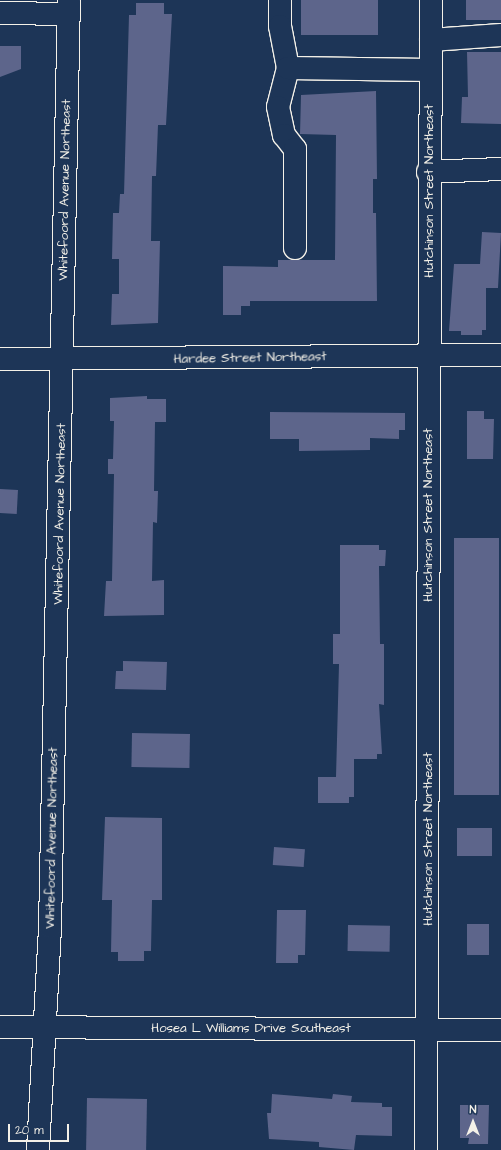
<!DOCTYPE html>
<html>
<head>
<meta charset="utf-8">
<style>
	body { margin:0 }
	#map { position:relative; width:501px; height:1150px; overflow:hidden; background:#1d3557; font-family:"Architects Daughter",sans-serif }
	div>[style] { position:absolute }
	[style*='--x'] { left:calc(var(--x)*1px); top:calc(var(--y)*1px); width:calc(var(--w)*1px); rotate:calc(var(--a)*1deg) }
	.building>* { inset:0; background:#5d658b; transform-origin:0 0 }
	.roads { filter:drop-shadow(1px 0 #f4f1e8) drop-shadow(-1px 0 #f4f1e8) drop-shadow(0 1px #f4f1e8) drop-shadow(0 -1px #f4f1e8) }
	.minor>* { height:22px; margin:-11px; padding:0 11px; transform-origin:11px; border-radius:11px; background:#1d3557 }
	.tertiary>* { height:22px; margin:-11px; padding:0 11px; transform-origin:11px; border-radius:11px; background:#1d3557 }
	span { translate:-50% -50%; white-space:nowrap; text-align:center; line-height:1.15; -webkit-text-stroke:4px #1d3557; paint-order:stroke }
	.street-label { font-size:13px; color:#f4f1e8 }
	.north { position:absolute; left:453px; top:1102px; width:40px; height:40px; -webkit-text-stroke:3px #1d3557; paint-order:stroke; rotate:0deg; font-size:11px; font-weight:700; line-height:16px; text-align:center; color:#f4f1e8 }
	.north::after { content:''; display:block; margin:auto; width:14px; height:18px; background:#f4f1e8; clip-path:polygon(50% 0,100% 100%,50% 72%,0 100%) }
	.scale { position:absolute; left:8px; top:1124px; width:61px; height:18px; box-sizing:border-box; border:2px solid #f4f1e8; border-top:0; padding-left:5px; font-size:12px; line-height:14px; white-space:nowrap; color:#f4f1e8; -webkit-text-stroke:3px #1d3557; paint-order:stroke }
</style>
</head>
<body>
<div id="map">
	<div class="building">
		<div style="left:301px;top:0;width:77px;height:35px"></div>
		<div style="left:466px;top:0;width:35px;height:20px"></div>
		<div style="clip-path:polygon(136px 3px,164px 3px,164px 14px,172px 14px,166px 125px,158px 125px,156px 176px,152px 176px,151px 241px,160px 241px,158px 323px,111px 325px,112px 294px,119px 294px,119px 259px,112px 259px,113px 213px,119px 213px,120px 194px,124px 194px,129px 15px,136px 15px)"></div>
		<div style="clip-path:polygon(0 46px,21px 46px,21px 69px,0 77px)"></div>
		<div style="clip-path:polygon(467px 52px,501px 52px,501px 124px,461px 123px,462px 97px,468px 97px)"></div>
		<div style="clip-path:polygon(376px 91px,377px 179px,373px 179px,373px 213px,376px 213px,377px 301px,250px 301px,250px 306px,241px 306px,241px 315px,223px 315px,223px 266px,278px 267px,278px 260px,335px 260px,336px 135px,300px 134px,301px 95px)"></div>
		<div style="clip-path:polygon(482px 232px,501px 233px,498px 288px,486px 288px,486px 330px,482px 330px,482px 335px,461px 335px,461px 331px,449px 331px,454px 264px,480px 264px)"></div>
		<div style="clip-path:polygon(147px 396px,147px 399px,166px 399px,166px 422px,155px 422px,154px 491px,158px 491px,157px 523px,153px 522px,152px 581px,164px 580px,164px 615px,104px 616px,106px 581px,112px 581px,114px 474px,108px 474px,108px 459px,113px 459px,114px 421px,110px 421px,110px 398px)"></div>
		<div style="clip-path:polygon(467px 411px,484px 411px,484px 419px,494px 419px,493px 459px,467px 459px)"></div>
		<div style="clip-path:polygon(270px 412px,405px 413px,405px 430px,399px 430px,399px 439px,370px 438px,370px 450px,299px 451px,299px 439px,270px 439px)"></div>
		<div style="left:0;top:489px;width:18px;height:24px;rotate:3deg"></div>
		<div style="left:454px;top:538px;width:45px;height:257px"></div>
		<div style="clip-path:polygon(340px 545px,379px 545px,379px 550px,386px 550px,385px 566px,379px 566px,380px 644px,384px 644px,384px 705px,379px 704px,382px 754px,377px 754px,377px 759px,354px 759px,354px 797px,349px 797px,349px 803px,318px 803px,318px 777px,336px 777px,339px 664px,333px 664px,333px 634px,340px 634px)"></div>
		<div style="clip-path:polygon(123px 661px,167px 662px,166px 690px,115px 689px,116px 671px,123px 671px)"></div>
		<div style="left:132px;top:733px;width:58px;height:34px;rotate:1deg"></div>
		<div style="clip-path:polygon(105px 817px,162px 818px,162px 900px,152px 900px,151px 951px,144px 951px,144px 961px,118px 961px,118px 952px,111px 952px,112px 900px,102px 900px)"></div>
		<div style="left:457px;top:828px;width:35px;height:28px"></div>
		<div style="left:274px;top:847px;width:31px;height:18px;rotate:4deg"></div>
		<div style="clip-path:polygon(277px 910px,306px 910px,305px 955px,298px 955px,298px 963px,276px 963px)"></div>
		<div style="left:467px;top:924px;width:22px;height:31px"></div>
		<div style="left:348px;top:925px;width:42px;height:26px;rotate:1deg"></div>
		<div style="clip-path:polygon(272px 1094px,332px 1099px,333px 1094px,352px 1096px,351px 1102px,382px 1103px,382px 1107px,392px 1107px,392px 1136px,356px 1135px,354px 1150px,319px 1147px,319px 1142px,269px 1139px,267px 1113px,271px 1113px)"></div>
		<div style="left:87px;top:1098px;width:60px;height:52px;rotate:1deg"></div>
		<div style="clip-path:polygon(460px 1105px,489px 1105px,488px 1144px,468px 1144px,469px 1138px,460px 1138px)"></div>
	</div>
	<div class="roads">
		<div class="minor">
			<div style="--x:280;--y:0;--w:26;--a:90"></div>
			<div style="--x:280;--y:26;--w:43;--a:79.2"></div>
			<div style="--x:288;--y:68;--w:40;--a:104.4"></div>
			<div style="--x:278;--y:107;--w:29;--a:78"></div>
			<div style="--x:284;--y:135;--w:18;--a:52"></div>
			<div style="--x:295;--y:149;--w:99;--a:90"></div>
			<div style="--x:0;--y:13;--w:68;--a:0.8"></div>
			<div style="--x:431;--y:40;--w:70;--a:-4.1"></div>
			<div style="--x:288;--y:68;--w:142;--a:0.8"></div>
			<div style="--x:428;--y:172;--w:73;--a:-2.4"></div>
			<div style="--x:0;--y:359;--w:501;--a:-0.46"></div>
			<div style="--x:426;--y:1150;--w:1150;--a:-89.75"></div>
		</div>
		<div class="tertiary">
			<div style="--x:0;--y:1027;--w:501;--a:0.34"></div>
			<div style="--x:38;--y:1150;--w:223;--a:-86.9"></div>
			<div style="--x:50;--y:927;--w:927;--a:-88.83"></div>
		</div>
	</div>
	<div class="street-label">
		<span style="left:65px;top:190px;rotate:-89deg">Whitefoord Avenue Northeast</span>
		<span style="left:429px;top:191px;rotate:-90deg">Hutchinson Street Northeast</span>
		<span style="left:250px;top:358px;rotate:-1deg">Hardee Street Northeast</span>
		<span style="left:60px;top:514px;rotate:-89deg">Whitefoord Avenue Northeast</span>
		<span style="left:428px;top:515px;rotate:-90deg">Hutchinson Street Northeast</span>
		<span style="left:52px;top:838px;rotate:-89deg">Whitefoord Avenue Northeast</span>
		<span style="left:428px;top:839px;rotate:-90deg">Hutchinson Street Northeast</span>
		<span style="left:251px;top:1028px">Hosea L Williams Drive Southeast</span>
	</div>
	<div class="north">N</div>
	<div class="scale">20 m</div>
</div>
</body>
</html>
